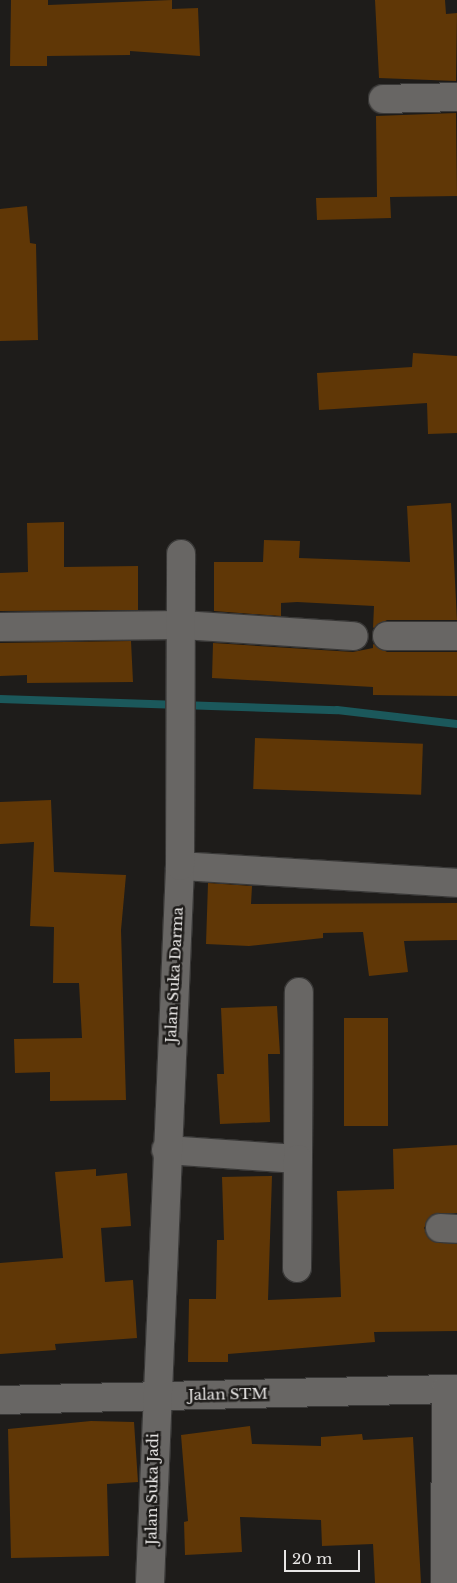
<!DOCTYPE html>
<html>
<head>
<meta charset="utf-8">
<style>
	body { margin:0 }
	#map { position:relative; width:457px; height:1583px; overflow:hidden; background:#1e1c1a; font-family:"Libre Baskerville",serif }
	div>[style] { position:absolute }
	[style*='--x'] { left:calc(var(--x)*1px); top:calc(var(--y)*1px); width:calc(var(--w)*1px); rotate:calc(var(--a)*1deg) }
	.stream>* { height:8px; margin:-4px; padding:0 4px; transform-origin:4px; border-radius:4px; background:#1b585b }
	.building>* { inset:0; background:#603706; transform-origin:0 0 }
	.roads { filter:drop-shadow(1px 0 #393837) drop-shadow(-1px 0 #393837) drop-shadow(0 1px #393837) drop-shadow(0 -1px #393837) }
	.minor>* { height:28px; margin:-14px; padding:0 14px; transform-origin:14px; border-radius:14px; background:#686664 }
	span { translate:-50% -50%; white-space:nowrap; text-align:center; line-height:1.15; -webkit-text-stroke:5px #1e1c1a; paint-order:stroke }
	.street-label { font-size:15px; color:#e8e6e5 }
	.scale { position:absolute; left:284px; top:1550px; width:76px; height:22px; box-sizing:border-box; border:2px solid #e8e6e5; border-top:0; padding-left:6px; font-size:15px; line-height:18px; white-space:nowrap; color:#e8e6e5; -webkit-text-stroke:4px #1e1c1a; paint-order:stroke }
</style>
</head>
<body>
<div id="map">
	<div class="stream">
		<div style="--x:0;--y:699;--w:337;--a:1.9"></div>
		<div style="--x:337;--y:710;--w:121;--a:6.7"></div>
	</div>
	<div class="building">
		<div style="clip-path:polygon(11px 0,48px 0,48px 5px,172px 0,172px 9px,198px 8px,200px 56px,130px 51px,130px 55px,47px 56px,47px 66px,10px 66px)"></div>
		<div style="clip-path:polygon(375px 0,445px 0,446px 14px,457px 13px,456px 81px,379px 78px)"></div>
		<div style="clip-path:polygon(456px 113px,457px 196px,390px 197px,391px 218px,317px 220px,316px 198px,377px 197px,376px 116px)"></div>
		<div style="clip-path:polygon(27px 206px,30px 243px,36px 244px,38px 340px,0 341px,0 209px)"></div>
		<div style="clip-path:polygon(413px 353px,457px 356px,457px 433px,428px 434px,427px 403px,319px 410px,317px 373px,412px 367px)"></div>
		<div style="clip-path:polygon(451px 503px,457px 620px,387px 620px,373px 628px,374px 606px,297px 602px,281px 603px,281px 616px,214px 611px,214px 562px,263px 562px,264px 540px,300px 541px,299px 558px,410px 562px,407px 506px)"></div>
		<div style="clip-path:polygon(64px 522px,64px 567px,138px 566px,138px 610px,0 611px,0 573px,28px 572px,27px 523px)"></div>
		<div style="clip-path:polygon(131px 641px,133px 682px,27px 683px,27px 675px,0 676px,0 643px)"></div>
		<div style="clip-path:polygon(213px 643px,353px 652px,373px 648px,373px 644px,387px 652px,457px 652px,457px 696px,373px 695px,373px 687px,212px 678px)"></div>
		<div style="left:255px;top:738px;width:168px;height:51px;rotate:2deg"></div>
		<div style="clip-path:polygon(51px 800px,54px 872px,126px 875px,121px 930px,126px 1100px,50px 1101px,50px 1072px,15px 1073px,14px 1039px,82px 1038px,79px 983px,53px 983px,54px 927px,30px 926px,34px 842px,0 844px,0 802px)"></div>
		<div style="clip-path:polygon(208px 883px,252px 886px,251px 904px,457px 903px,457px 940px,404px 941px,408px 972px,369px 976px,363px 932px,323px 933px,323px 938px,249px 946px,206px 944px)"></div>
		<div style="clip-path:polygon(277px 1006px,280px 1054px,268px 1054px,270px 1122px,220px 1124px,217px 1074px,224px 1074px,221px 1008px)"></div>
		<div style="left:344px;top:1018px;width:44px;height:108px"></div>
		<div style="clip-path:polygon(457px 1145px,457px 1213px,433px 1214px,424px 1228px,432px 1241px,457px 1244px,457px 1331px,374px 1332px,375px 1342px,228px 1354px,228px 1362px,188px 1362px,189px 1299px,216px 1299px,217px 1240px,224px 1240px,222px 1177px,272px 1176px,268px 1300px,341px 1297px,337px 1191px,394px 1189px,393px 1149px)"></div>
		<div style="clip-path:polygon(96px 1169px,96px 1176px,127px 1173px,131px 1226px,101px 1228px,105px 1282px,133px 1280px,137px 1338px,55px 1344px,56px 1350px,0 1354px,0 1263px,63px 1258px,55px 1172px)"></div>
		<div style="clip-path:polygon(91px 1421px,134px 1422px,138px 1482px,107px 1484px,109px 1556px,11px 1558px,8px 1429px)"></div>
		<div style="clip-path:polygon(250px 1426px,252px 1444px,321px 1446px,321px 1437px,362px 1434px,363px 1440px,413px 1437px,421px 1583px,375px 1583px,373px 1544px,322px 1546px,321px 1520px,240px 1517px,242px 1552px,185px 1555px,184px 1522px,188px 1521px,181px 1435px)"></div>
	</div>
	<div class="roads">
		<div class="minor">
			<div style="--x:383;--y:99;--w:74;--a:-1.5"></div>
			<div style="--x:0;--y:627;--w:182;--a:-0.6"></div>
			<div style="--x:182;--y:625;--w:172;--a:3.7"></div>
			<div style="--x:387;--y:636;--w:70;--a:0"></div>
			<div style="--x:180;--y:866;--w:278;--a:3.5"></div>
			<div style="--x:166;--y:1150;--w:132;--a:3.9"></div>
			<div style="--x:298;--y:1159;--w:167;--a:-89.7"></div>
			<div style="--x:440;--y:1228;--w:17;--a:3"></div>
			<div style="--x:297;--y:1268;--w:109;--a:-89.5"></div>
			<div style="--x:0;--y:1400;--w:457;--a:-1.4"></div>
			<div style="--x:150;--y:1583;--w:718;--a:-87.6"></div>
			<div style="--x:180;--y:866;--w:312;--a:-89.8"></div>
			<div style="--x:445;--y:1583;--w:194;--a:-89.7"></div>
		</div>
	</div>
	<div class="street-label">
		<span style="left:174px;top:975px;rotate:-87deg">Jalan Suka Darma</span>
		<span style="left:228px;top:1394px;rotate:-1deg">Jalan STM</span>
		<span style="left:152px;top:1489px;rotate:-89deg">Jalan Suka Jadi</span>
	</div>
	<div class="scale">20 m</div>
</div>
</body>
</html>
